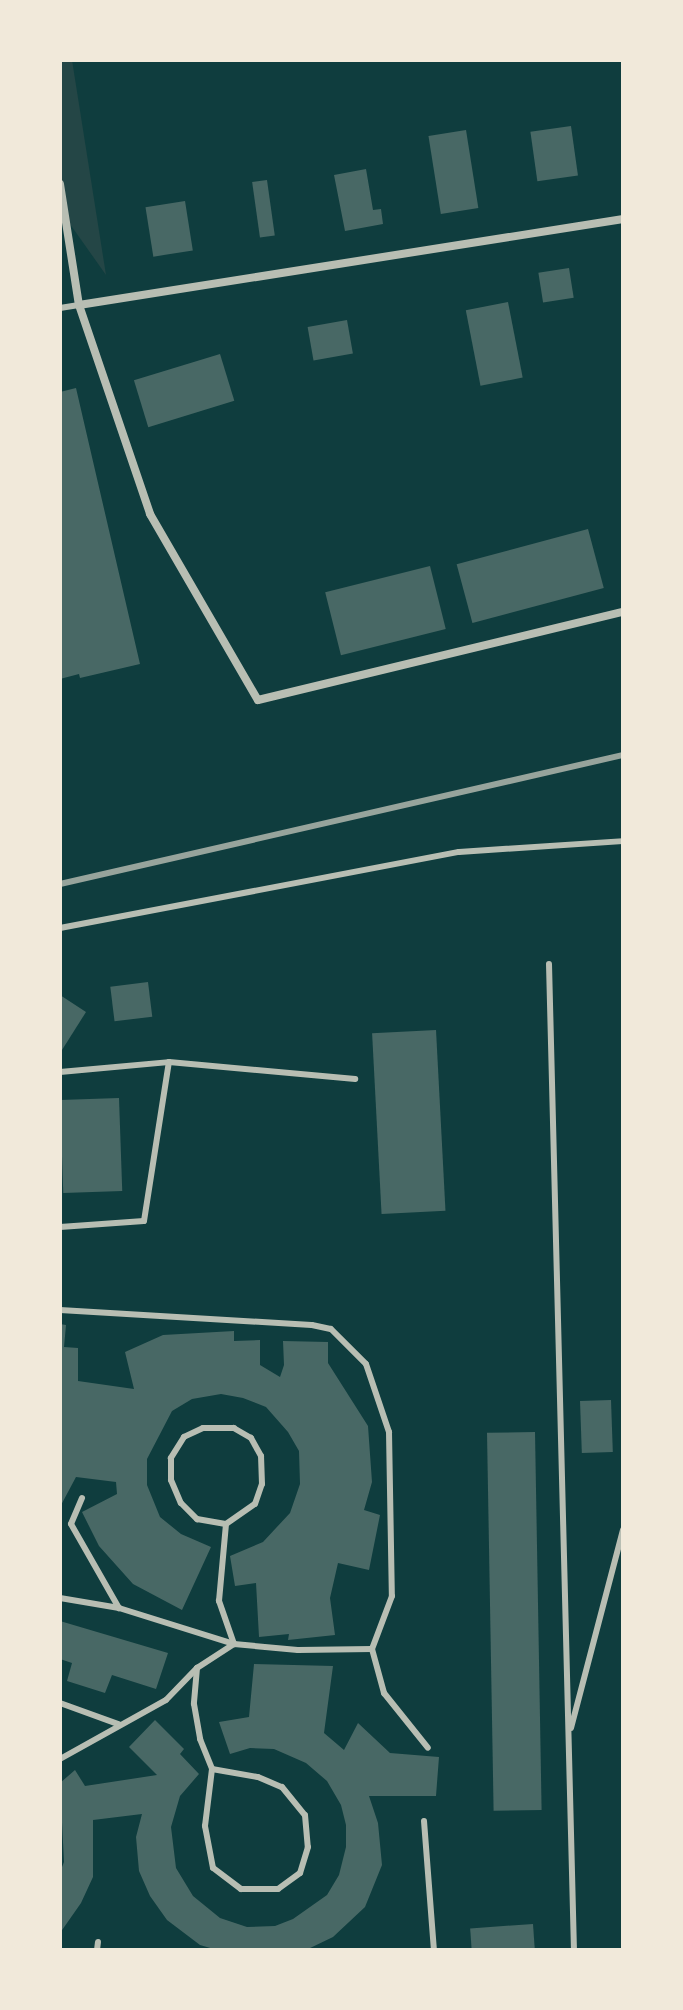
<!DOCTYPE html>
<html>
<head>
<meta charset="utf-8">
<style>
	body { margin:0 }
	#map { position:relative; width:683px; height:2010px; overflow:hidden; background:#0f3d3e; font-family:"PT Sans Narrow",sans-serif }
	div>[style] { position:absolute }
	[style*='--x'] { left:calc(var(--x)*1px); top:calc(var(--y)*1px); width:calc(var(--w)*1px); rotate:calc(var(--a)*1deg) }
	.green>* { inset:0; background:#244646 }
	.building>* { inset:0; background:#486865; transform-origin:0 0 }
	.service>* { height:6px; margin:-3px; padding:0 3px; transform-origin:3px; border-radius:3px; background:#b8beb3 }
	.minor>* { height:8px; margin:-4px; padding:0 4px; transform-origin:4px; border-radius:4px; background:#b8beb3 }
	.rail>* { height:6px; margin:-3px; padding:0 3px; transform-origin:3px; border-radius:3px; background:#97a49c }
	span { translate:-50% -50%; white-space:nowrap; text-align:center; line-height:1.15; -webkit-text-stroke:6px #f1e9da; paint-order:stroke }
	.frame { position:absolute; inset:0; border:62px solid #f1e9da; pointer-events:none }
</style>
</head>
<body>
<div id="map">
	<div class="green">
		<div style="clip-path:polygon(60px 60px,72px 60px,106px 275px,60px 210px)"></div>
	</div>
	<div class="building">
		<div style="left:571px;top:126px;width:50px;height:41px;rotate:82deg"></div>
		<div style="left:466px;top:130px;width:79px;height:38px;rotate:81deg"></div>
		<div style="clip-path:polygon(366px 169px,373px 210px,381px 209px,383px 224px,345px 231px,334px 175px)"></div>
		<div style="left:267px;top:180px;width:56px;height:15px;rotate:82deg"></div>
		<div style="left:185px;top:201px;width:50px;height:40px;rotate:81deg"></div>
		<div style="left:569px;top:268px;width:30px;height:31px;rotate:81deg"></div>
		<div style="left:508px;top:302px;width:77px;height:43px;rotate:79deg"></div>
		<div style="left:347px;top:320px;width:34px;height:40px;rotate:80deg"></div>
		<div style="left:220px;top:354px;width:49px;height:90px;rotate:73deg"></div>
		<div style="clip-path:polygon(76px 388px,140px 664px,80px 678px,79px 674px,60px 679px,60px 392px)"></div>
		<div style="left:588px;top:529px;width:61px;height:136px;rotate:75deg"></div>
		<div style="left:430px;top:566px;width:65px;height:108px;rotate:76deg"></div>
		<div style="left:148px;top:982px;width:35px;height:38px;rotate:83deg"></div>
		<div style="clip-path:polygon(60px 995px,86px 1012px,62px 1050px,60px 1048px)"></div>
		<div style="left:436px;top:1030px;width:181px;height:64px;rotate:87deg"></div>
		<div style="left:119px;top:1098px;width:93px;height:59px;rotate:88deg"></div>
		<div style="clip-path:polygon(60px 1324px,66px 1325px,64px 1347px,78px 1348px,78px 1381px,134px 1389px,125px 1352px,163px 1335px,234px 1331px,234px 1341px,260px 1340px,260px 1365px,280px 1377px,284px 1365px,283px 1341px,328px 1342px,328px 1363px,368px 1426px,372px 1482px,364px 1510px,380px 1515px,369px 1570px,338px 1563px,330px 1598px,335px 1635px,288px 1640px,289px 1634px,259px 1637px,256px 1583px,235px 1586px,230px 1556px,263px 1542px,276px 1528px,290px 1513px,300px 1484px,299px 1451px,288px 1432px,266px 1407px,243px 1398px,221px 1394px,192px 1399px,172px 1411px,147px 1459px,147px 1485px,160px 1517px,181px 1534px,211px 1547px,182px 1610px,133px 1584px,99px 1546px,82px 1512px,117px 1494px,116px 1482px,76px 1477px,60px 1507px)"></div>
		<div style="left:611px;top:1400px;width:52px;height:31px;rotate:88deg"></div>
		<div style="left:535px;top:1432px;width:378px;height:48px;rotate:89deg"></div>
		<div style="clip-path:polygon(60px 1621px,168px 1653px,156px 1689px,112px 1675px,105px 1693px,67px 1681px,72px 1663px,60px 1659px)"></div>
		<div style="clip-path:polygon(254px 1664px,333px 1666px,324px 1733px,344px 1750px,358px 1723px,390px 1753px,439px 1757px,436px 1796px,369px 1796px,378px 1823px,382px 1865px,365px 1907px,333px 1937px,306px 1950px,217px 1950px,200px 1945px,167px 1920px,150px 1896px,139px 1871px,136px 1837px,142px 1814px,93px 1820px,93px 1877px,81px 1903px,60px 1933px,60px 1872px,64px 1862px,60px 1783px,75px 1770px,85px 1786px,157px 1775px,129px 1747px,155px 1720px,184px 1749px,180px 1754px,199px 1774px,180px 1796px,171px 1827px,176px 1868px,193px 1896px,220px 1918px,247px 1927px,275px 1926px,293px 1919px,327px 1895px,339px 1875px,346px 1847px,346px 1825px,341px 1805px,327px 1781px,306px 1763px,274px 1749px,250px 1748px,230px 1754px,219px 1722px,249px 1717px)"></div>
		<div style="left:533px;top:1924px;width:26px;height:63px;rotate:86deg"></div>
	</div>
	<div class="service">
		<div style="--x:60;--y:308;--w:19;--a:-9"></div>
		<div style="--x:60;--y:928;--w:406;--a:-10.8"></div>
		<div style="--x:459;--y:852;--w:164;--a:-3.8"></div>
		<div style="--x:549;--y:964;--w:986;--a:88.55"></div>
		<div style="--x:60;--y:1072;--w:109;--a:-5.2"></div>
		<div style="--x:169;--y:1062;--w:187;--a:5.2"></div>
		<div style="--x:60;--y:1227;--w:84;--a:-4.1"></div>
		<div style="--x:144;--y:1221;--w:161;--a:-81.1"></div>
		<div style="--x:60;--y:1310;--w:252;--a:3.4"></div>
		<div style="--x:312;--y:1325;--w:19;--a:12"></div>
		<div style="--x:331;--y:1329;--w:49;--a:45"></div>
		<div style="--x:366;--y:1364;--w:72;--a:71.3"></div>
		<div style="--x:389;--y:1432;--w:164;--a:89"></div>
		<div style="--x:392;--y:1596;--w:57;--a:110.7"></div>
		<div style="--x:372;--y:1649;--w:46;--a:74.7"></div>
		<div style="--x:384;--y:1693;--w:70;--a:51.3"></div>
		<div style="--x:82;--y:1498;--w:28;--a:113"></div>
		<div style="--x:71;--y:1524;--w:97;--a:60.3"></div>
		<div style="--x:60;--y:1598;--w:60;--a:9.6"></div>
		<div style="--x:119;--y:1608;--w:121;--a:17.4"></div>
		<div style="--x:234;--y:1644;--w:64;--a:5.4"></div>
		<div style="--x:298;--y:1650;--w:74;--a:-0.8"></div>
		<div style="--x:197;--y:1668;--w:36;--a:95"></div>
		<div style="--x:194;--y:1704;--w:36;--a:80"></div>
		<div style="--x:200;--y:1739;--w:32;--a:68"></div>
		<div style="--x:212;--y:1769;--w:47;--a:9.9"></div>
		<div style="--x:258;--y:1777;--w:26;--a:23"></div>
		<div style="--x:282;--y:1787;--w:36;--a:51"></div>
		<div style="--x:305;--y:1815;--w:32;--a:85"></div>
		<div style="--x:308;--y:1847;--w:27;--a:107"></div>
		<div style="--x:300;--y:1873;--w:27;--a:144"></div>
		<div style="--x:278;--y:1889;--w:37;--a:180"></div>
		<div style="--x:241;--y:1889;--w:35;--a:-143"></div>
		<div style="--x:213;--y:1868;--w:43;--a:-100.8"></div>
		<div style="--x:205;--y:1826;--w:57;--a:-83"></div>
		<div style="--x:60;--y:1703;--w:62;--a:19.9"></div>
		<div style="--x:571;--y:1728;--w:205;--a:-75.3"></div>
		<div style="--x:60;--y:1759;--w:121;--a:-29.1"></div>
		<div style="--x:166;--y:1700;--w:45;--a:-45.9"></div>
		<div style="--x:197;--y:1668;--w:44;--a:-33"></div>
		<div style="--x:234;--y:1644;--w:46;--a:-109.2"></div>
		<div style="--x:219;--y:1601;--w:77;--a:-84.8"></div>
		<div style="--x:226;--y:1524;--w:35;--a:-35"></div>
		<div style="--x:255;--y:1504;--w:21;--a:-71"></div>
		<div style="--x:262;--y:1484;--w:28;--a:-92"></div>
		<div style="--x:261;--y:1456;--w:21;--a:-119"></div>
		<div style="--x:251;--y:1438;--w:20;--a:-150"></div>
		<div style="--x:234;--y:1428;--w:31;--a:180"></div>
		<div style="--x:203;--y:1428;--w:21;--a:155"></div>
		<div style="--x:184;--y:1437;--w:25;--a:122"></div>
		<div style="--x:171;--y:1458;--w:22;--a:90"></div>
		<div style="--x:171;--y:1480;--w:25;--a:67"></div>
		<div style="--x:181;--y:1503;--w:23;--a:45"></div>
		<div style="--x:197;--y:1519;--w:29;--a:10"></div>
		<div style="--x:424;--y:1821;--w:129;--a:85.6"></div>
		<div style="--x:97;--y:1950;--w:8;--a:-83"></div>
	</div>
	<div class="minor">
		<div style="--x:60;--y:184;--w:122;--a:81.1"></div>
		<div style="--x:79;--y:305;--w:221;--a:71.2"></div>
		<div style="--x:150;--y:514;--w:215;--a:59.9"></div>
		<div style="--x:258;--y:700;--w:375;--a:-13.6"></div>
		<div style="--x:79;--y:305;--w:551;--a:-8.98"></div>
	</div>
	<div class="rail">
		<div style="--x:60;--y:884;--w:578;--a:-12.91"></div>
	</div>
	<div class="frame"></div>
</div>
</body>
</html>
